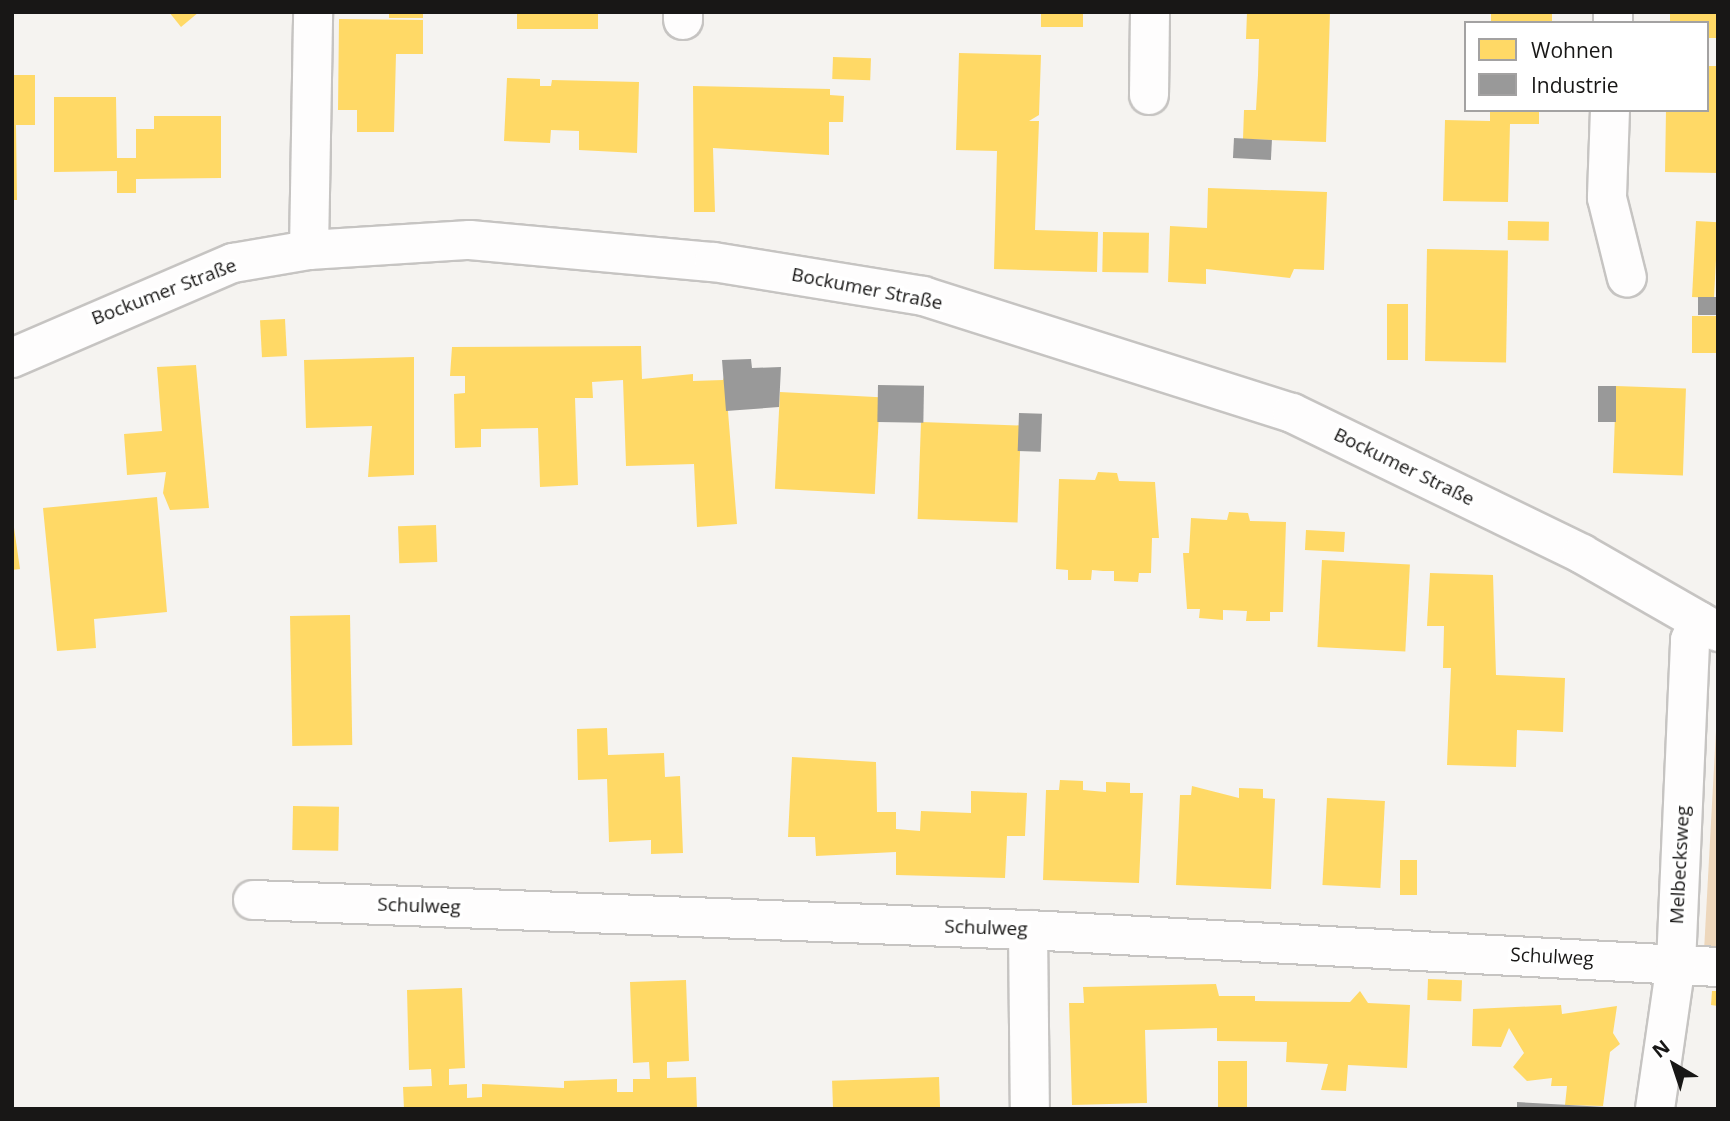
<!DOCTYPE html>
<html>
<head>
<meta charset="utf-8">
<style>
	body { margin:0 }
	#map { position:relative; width:1730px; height:1121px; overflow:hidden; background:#f5f3f0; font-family:"Open Sans",sans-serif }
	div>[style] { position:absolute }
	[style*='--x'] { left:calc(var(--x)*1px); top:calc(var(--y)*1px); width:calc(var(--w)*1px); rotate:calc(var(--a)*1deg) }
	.green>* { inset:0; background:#edd7bc }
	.homes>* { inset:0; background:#ffd966; transform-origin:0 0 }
	.industry>* { inset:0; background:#999; transform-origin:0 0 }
	.roads { filter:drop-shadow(2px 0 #c6c4c2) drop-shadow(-2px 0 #c6c4c2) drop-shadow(0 2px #c6c4c2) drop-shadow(0 -2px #c6c4c2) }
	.minor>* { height:38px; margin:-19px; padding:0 19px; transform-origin:19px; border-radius:19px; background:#fefdfd }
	span { translate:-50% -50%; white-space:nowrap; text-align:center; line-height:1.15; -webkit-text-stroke:7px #fff; paint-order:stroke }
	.street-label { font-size:19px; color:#181716 }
	.frame { position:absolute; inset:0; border:14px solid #181716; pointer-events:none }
	.legend { position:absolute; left:1464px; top:21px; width:245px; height:91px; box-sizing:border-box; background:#fff; border:2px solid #a3a2a2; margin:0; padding:9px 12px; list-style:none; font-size:21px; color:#181716 }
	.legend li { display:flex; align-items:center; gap:14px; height:35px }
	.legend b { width:35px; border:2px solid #a3a2a2 }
	.north { position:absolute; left:1639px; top:1030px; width:70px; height:70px; -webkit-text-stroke:5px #fff; paint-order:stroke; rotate:321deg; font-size:19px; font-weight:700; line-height:28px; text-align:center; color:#181716 }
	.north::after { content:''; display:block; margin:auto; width:24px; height:32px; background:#181716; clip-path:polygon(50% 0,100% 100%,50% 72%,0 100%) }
</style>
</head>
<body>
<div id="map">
	<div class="green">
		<div style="clip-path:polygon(1718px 694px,1718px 962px,1704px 951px)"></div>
	</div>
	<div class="homes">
		<div style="clip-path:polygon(169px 12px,199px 12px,181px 27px)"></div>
		<div style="left:389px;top:12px;width:34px;height:6px"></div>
		<div style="left:517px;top:12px;width:81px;height:17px"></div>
		<div style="left:1041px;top:12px;width:42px;height:15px"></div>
		<div style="clip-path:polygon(1247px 12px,1330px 12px,1326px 142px,1243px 139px,1244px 110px,1256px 110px,1258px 75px,1259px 39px,1246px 39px)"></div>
		<div style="left:1491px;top:12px;width:61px;height:11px"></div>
		<div style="clip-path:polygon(1670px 12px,1718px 12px,1718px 38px,1707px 38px,1707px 23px,1670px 23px)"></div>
		<div style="clip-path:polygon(339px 19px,423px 20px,423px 54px,396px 54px,394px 132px,357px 132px,357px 110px,338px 110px)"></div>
		<div style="clip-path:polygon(959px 53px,1041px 55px,1039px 115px,1029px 121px,1039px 121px,1035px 230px,1098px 232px,1097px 272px,994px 269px,997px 151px,956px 150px)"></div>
		<div style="left:833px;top:57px;width:38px;height:22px;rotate:2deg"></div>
		<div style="clip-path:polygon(1707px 66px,1718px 66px,1718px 173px,1665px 172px,1666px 110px,1707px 110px)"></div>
		<div style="clip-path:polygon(12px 75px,35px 75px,35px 125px,16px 125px,17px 200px,12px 200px)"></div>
		<div style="clip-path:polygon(507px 78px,540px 79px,540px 86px,551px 86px,552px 80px,639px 82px,637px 153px,579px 150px,579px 131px,551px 130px,550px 143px,504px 141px)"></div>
		<div style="clip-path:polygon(693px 86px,830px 89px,830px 95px,844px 96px,843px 122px,829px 122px,829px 155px,713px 148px,715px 212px,694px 212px)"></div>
		<div style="clip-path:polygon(54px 97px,116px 97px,117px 158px,136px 158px,136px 129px,154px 129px,154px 116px,221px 116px,221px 178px,136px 179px,136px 193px,117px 193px,117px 171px,54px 172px)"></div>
		<div style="clip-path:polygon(1490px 110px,1539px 110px,1539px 124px,1510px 124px,1508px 202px,1443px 201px,1445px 120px,1490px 121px)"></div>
		<div style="clip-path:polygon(1208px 188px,1327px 192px,1324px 270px,1294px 269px,1290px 278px,1206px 269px,1206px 284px,1168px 282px,1170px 226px,1207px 228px)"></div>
		<div style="left:1508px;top:221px;width:41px;height:19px;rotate:1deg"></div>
		<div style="left:1696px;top:221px;width:22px;height:76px;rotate:3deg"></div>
		<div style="left:1103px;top:232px;width:46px;height:40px;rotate:1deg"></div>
		<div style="left:1427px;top:249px;width:81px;height:112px;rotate:1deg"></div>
		<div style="left:1387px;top:304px;width:21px;height:56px"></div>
		<div style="left:1692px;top:316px;width:26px;height:37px"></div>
		<div style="left:285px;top:319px;width:37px;height:25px;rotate:87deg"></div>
		<div style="clip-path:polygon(641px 346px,642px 379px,693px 374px,693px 381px,723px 380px,725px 374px,737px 524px,697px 527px,694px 464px,626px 466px,623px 380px,592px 382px,593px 398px,575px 398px,578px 485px,540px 487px,538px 428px,481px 429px,481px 447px,455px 448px,454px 394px,465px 393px,465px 376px,450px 376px,452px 347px)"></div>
		<div style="clip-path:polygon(414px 357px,414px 475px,368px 477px,372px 426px,306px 428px,304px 360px)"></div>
		<div style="clip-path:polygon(196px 365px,209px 508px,170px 510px,163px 493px,166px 472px,127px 475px,124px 434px,162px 431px,157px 367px)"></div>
		<div style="left:1616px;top:386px;width:70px;height:87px;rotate:2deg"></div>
		<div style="left:780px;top:392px;width:100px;height:97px;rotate:3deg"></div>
		<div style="left:921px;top:422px;width:100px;height:97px;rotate:2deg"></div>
		<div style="clip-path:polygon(1098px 472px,1117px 473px,1119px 481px,1155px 482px,1159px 538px,1152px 538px,1151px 573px,1139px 573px,1138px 582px,1114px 581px,1114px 571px,1103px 571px,1092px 570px,1091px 580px,1068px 580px,1068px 570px,1056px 569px,1059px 479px,1095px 480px)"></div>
		<div style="clip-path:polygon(157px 497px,167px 612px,94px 619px,96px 648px,57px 651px,43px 508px)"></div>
		<div style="clip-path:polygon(1229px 512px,1248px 513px,1250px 521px,1286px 522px,1283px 612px,1270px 612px,1270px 621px,1246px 621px,1247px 611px,1223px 610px,1223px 620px,1199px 618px,1200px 609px,1187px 609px,1183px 553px,1189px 553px,1191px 518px,1227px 520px)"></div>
		<div style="clip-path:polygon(12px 514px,20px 569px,12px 570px)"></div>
		<div style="left:436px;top:525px;width:37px;height:38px;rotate:88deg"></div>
		<div style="left:1306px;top:530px;width:39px;height:20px;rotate:3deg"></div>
		<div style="left:1322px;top:560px;width:88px;height:87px;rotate:3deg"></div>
		<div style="clip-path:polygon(1430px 573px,1493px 575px,1496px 675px,1565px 678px,1563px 732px,1517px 730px,1516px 767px,1447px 765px,1451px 668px,1443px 668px,1444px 626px,1427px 626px)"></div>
		<div style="left:350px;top:615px;width:130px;height:60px;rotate:89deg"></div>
		<div style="clip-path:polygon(607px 728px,608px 755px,664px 753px,665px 777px,680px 776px,683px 853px,651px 854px,651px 840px,609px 842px,607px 779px,578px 780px,577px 729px)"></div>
		<div style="clip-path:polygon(792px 757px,876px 762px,877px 812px,896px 812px,896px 829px,920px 831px,921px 811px,971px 813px,971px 791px,1027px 793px,1025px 836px,1007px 836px,1005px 878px,896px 875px,896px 852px,816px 856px,815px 837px,788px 837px)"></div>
		<div style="clip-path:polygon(1060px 780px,1083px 781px,1083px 790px,1106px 792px,1106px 782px,1130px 783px,1130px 793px,1143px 793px,1139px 883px,1043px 880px,1046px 790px,1059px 790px)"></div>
		<div style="clip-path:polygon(1192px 786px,1239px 798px,1239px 788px,1263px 789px,1263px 798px,1275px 799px,1271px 889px,1176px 885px,1180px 795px,1191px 795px)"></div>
		<div style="left:1327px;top:798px;width:58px;height:87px;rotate:3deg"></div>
		<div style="left:293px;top:806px;width:46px;height:44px;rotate:1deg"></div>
		<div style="left:1400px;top:860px;width:17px;height:35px"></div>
		<div style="left:1428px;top:979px;width:34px;height:21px;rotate:2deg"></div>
		<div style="clip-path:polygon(686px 980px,689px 1061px,667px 1062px,667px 1078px,696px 1077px,697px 1109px,404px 1109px,403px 1087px,432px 1086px,431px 1069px,409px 1070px,407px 990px,462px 988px,465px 1068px,449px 1069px,449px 1085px,467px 1084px,467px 1098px,482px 1097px,482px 1084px,564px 1088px,564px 1081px,617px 1079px,617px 1092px,633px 1092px,633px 1079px,650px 1079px,649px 1062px,633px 1063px,630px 982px)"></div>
		<div style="clip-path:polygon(1216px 984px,1219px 996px,1255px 996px,1255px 1001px,1350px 1002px,1360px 991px,1368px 1003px,1410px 1005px,1407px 1068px,1348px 1065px,1346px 1091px,1321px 1090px,1328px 1064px,1286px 1062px,1287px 1042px,1217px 1041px,1217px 1028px,1145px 1030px,1147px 1103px,1072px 1105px,1069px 1003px,1084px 1003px,1083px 987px)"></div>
		<div style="clip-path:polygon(1712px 991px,1718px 991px,1718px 1006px,1711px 1005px)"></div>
		<div style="clip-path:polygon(1561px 1005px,1562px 1014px,1617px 1006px,1613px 1033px,1620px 1044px,1610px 1052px,1603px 1106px,1565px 1105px,1567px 1086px,1551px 1086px,1552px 1078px,1527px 1081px,1513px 1067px,1524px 1053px,1509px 1028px,1501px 1047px,1472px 1046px,1473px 1009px)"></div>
		<div style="left:1218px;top:1061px;width:29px;height:48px"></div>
		<div style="left:939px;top:1077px;width:32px;height:107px;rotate:88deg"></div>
	</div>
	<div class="industry">
		<div style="left:1234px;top:138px;width:38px;height:20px;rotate:3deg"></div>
		<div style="left:1698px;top:297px;width:20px;height:18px"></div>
		<div style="clip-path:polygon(751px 359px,752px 368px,781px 367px,779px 407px,726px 411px,722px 360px)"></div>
		<div style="left:878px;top:385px;width:46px;height:37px;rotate:1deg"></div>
		<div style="left:1598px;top:386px;width:18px;height:36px"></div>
		<div style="left:1019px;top:413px;width:23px;height:38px;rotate:2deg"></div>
		<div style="clip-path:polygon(1517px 1102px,1605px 1107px,1605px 1109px,1517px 1109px)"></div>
	</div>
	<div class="roads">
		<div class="minor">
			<div style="--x:683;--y:12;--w:8;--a:90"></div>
			<div style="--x:1613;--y:23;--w:11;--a:-90"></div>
			<div style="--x:1149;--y:95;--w:83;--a:-89.3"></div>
			<div style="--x:1610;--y:110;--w:88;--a:92"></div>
			<div style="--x:1607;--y:198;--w:82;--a:76"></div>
			<div style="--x:309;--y:250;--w:238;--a:-89"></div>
			<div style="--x:12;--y:358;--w:241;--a:-23.3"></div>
			<div style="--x:233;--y:263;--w:77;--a:-9.7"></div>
			<div style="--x:309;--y:250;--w:161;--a:-3.6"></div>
			<div style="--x:470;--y:240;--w:245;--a:5.2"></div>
			<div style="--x:714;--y:262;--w:212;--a:9.2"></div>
			<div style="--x:923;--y:296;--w:387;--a:17.6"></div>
			<div style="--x:1292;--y:413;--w:322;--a:25.9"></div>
			<div style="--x:1582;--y:554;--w:157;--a:29.8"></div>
			<div style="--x:253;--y:900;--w:776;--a:2.22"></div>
			<div style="--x:1028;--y:930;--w:691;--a:3.07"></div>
			<div style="--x:1028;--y:930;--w:179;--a:89.4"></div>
			<div style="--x:1655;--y:1109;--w:147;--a:-81.8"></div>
			<div style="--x:1676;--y:964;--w:324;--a:-87.5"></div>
			<div style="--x:1690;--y:640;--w:21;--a:-65"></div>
		</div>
	</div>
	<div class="street-label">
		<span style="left:867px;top:289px;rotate:11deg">Bockumer Straße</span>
		<span style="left:164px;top:292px;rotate:-21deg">Bockumer Straße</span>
		<span style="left:1404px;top:467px;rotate:26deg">Bockumer Straße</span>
		<span style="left:1680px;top:865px;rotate:-87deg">Melbecksweg</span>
		<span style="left:419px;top:906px;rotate:2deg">Schulweg</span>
		<span style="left:986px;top:928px;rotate:2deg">Schulweg</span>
		<span style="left:1552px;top:957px;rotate:3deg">Schulweg</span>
	</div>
	<div class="frame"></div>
	<ul class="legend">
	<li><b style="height:19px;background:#ffd966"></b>Wohnen</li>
	<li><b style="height:19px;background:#999"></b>Industrie</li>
	</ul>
	<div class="north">N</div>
</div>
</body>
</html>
